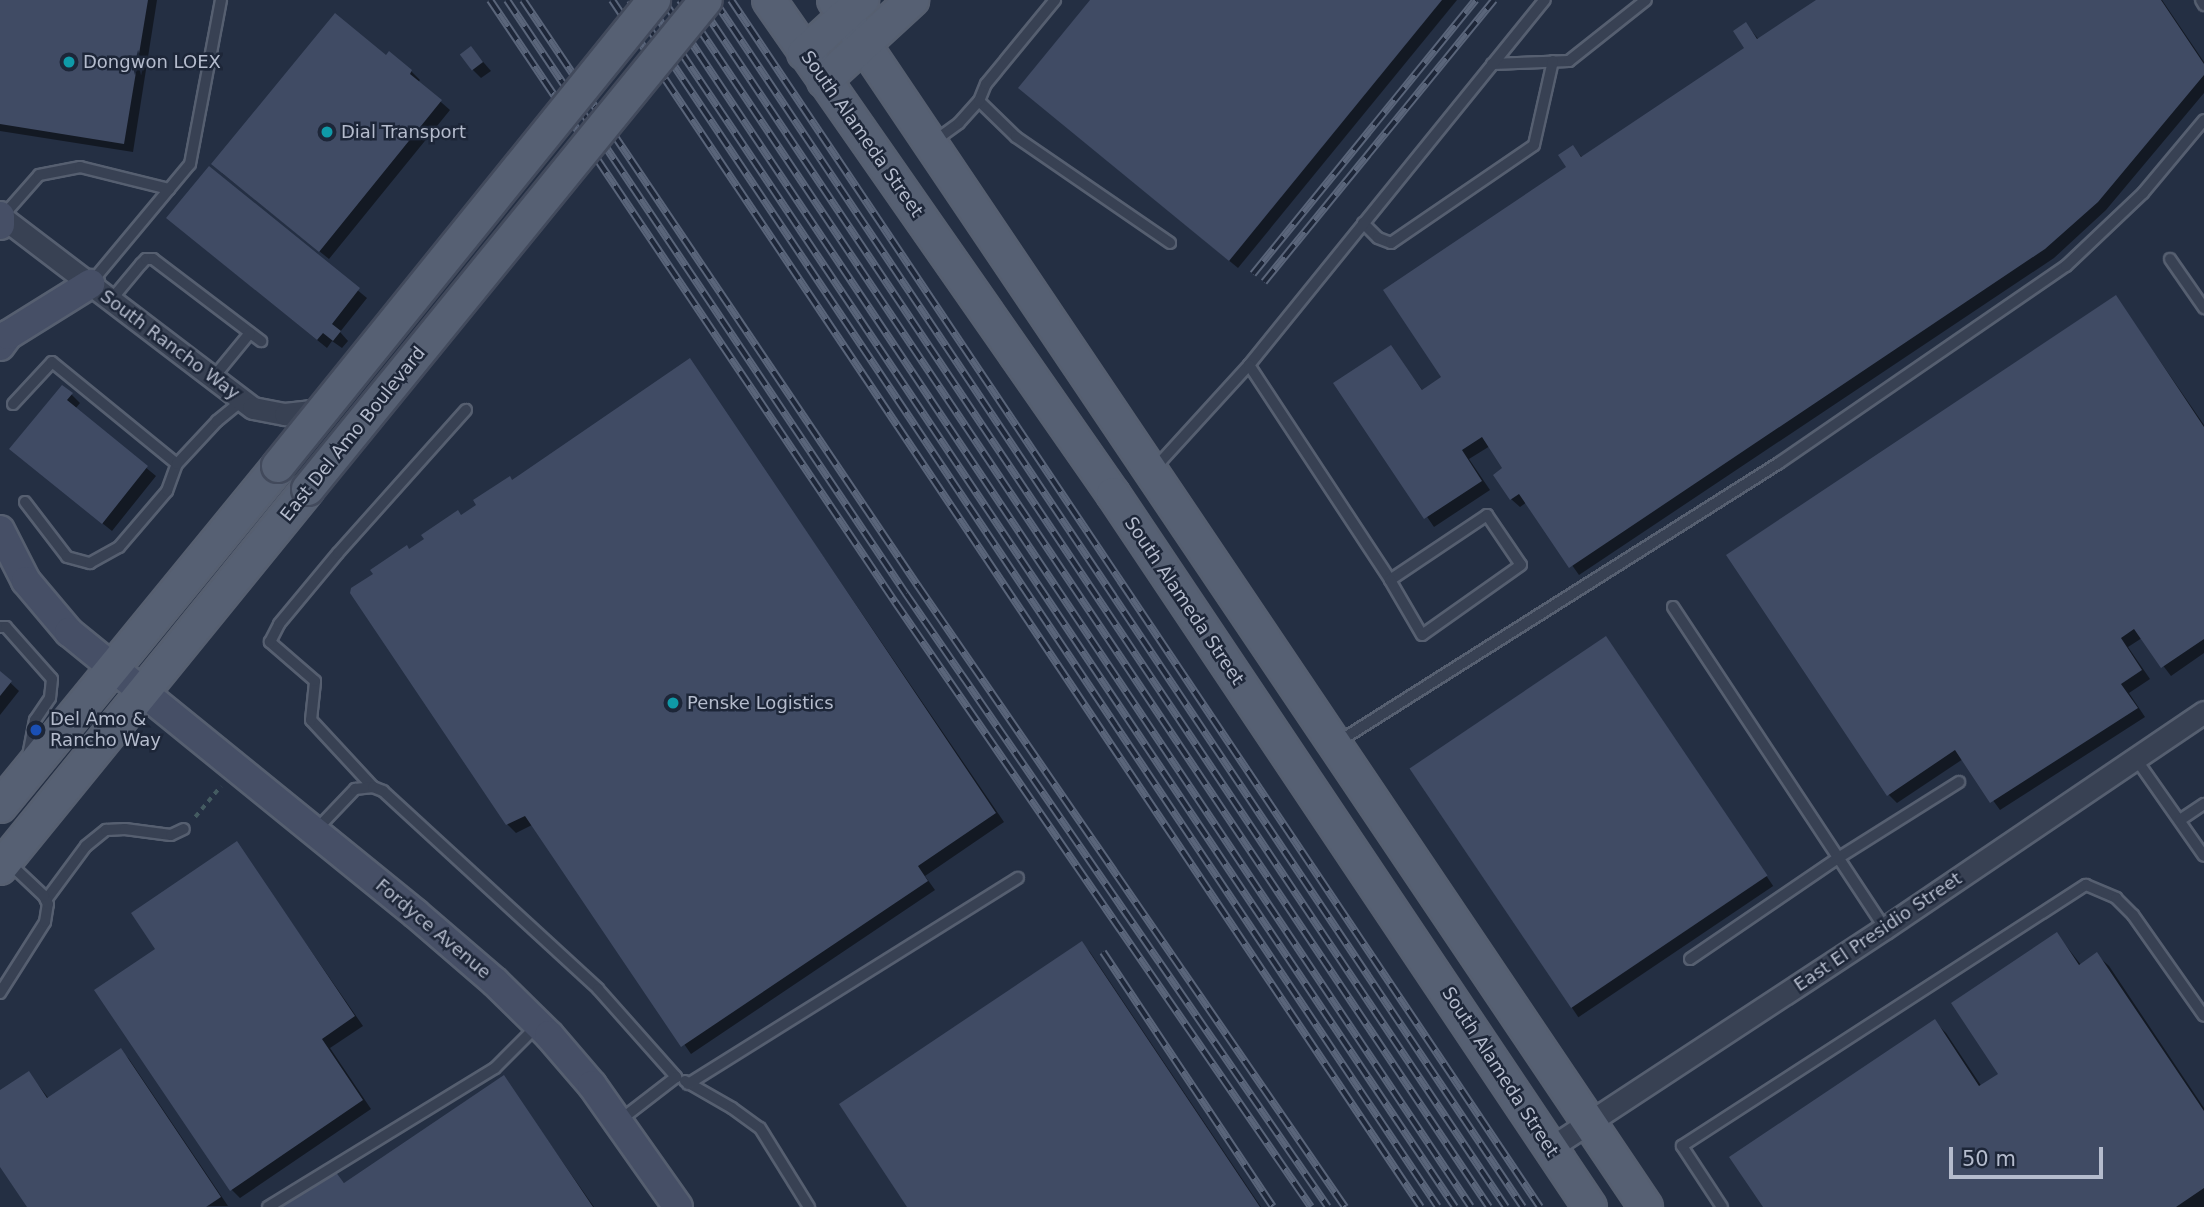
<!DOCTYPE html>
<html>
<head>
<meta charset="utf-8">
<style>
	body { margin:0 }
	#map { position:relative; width:2204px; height:1207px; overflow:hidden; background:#242f43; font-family:"DejaVu Sans",sans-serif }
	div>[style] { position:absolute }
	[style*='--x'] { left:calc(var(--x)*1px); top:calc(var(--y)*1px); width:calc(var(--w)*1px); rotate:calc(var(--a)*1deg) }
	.shadow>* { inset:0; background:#0007; transform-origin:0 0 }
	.building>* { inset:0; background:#404b64; transform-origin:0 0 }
	.path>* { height:3.5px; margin-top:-1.75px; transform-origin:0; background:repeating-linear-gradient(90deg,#445b61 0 5px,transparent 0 10px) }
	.roads { filter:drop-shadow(2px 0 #565f70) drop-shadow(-2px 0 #565f70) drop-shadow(0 2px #565f70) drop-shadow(0 -2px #565f70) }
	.lane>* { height:10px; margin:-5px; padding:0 5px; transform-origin:5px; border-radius:5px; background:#384153 }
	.street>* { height:21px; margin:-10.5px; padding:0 10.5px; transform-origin:10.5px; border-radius:10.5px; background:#384153 }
	.secondary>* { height:28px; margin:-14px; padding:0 14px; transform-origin:14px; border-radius:14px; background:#464f66 }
	.primary>* { height:32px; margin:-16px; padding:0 16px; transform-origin:16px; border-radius:16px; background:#566073 }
	.rail>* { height:8px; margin-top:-4px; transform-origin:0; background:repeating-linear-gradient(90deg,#1d2638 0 16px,#5a657a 0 32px); box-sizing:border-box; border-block:2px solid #5a657a }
	.bridges { filter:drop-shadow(2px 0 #424a5c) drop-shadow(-2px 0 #424a5c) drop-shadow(0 2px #424a5c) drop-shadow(0 -2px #424a5c) }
	.primary-bridge>* { height:32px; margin:-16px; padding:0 16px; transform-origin:16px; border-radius:16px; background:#566073 }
	.dots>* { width:19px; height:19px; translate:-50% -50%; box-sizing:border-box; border:4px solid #1d2638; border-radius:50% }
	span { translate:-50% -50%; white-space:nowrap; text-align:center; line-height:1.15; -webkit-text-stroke:5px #1d2638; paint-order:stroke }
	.poi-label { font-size:18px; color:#b5bccd }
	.left { translate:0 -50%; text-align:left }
	.street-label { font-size:18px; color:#b5bccd }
	.scale { position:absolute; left:1949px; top:1147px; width:154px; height:32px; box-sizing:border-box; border:4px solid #b5bccd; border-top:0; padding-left:9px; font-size:21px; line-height:24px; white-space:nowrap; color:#b5bccd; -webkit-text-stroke:5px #1d2638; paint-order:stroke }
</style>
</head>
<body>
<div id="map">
	<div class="shadow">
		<div style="clip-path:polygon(0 0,157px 0,133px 152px,0 131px)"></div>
		<div style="clip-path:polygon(1092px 0,1457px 0,1238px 268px,1020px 88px)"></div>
		<div style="clip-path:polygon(1819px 0,2162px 0,2204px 62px,2204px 93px,2106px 210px,2054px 258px,1579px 575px,1527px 502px,1520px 507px,1511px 499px,1505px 469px,1490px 446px,1469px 459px,1490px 490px,1434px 527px,1336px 384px,1391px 347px,1423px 391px,1444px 378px,1568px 167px,1573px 148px,1583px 158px,1747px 49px,1746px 24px,1759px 40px)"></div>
		<div style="clip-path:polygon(471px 48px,491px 71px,481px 78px,473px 70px)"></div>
		<div style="clip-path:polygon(387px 57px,411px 71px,420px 80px,418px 82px,450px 110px,329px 259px,222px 173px)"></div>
		<div style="clip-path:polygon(209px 168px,367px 298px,340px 332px,348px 341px,342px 348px,332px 341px,327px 348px,177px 226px)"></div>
		<div style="clip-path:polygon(2116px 297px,2204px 425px,2204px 653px,2171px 676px,2142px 638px,2128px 647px,2150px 679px,2129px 693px,2145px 717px,2000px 810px,1963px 759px,1897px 803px,1888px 794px)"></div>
		<div style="clip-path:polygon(690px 361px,1004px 822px,925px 876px,935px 890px,691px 1054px,532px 825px,516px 833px,507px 824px,410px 551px)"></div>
		<div style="clip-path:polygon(71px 394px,80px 403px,75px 409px,156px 476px,112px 531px,20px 457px)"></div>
		<div style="left:1606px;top:638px;width:299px;height:235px;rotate:56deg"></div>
		<div style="clip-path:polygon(0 673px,19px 691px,0 715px)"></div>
		<div style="clip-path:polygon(237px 844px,363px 1026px,330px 1048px,371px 1109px,240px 1198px,231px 1189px,157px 949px)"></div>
		<div style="clip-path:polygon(2057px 934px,2081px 965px,2097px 955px,2109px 966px,2204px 1108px,2204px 1207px,1765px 1207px,1934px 1021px,1946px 1033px,1982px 1087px,2000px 1074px)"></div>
		<div style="clip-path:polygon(1082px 944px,1090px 952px,1261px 1207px,909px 1207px)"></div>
		<div style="clip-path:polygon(121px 1051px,129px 1059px,228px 1206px,29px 1207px,0 1164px,0 1092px,29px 1073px,49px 1099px)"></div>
		<div style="clip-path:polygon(504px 1078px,594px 1207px,285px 1207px,335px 1173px,345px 1184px)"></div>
	</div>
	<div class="building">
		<div style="clip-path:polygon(0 0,148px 0,124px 144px,0 124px)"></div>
		<div style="clip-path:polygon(1090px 0,1442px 0,1229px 261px,1018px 88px)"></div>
		<div style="clip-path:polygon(1816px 0,2161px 0,2204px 64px,2204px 75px,2098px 202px,2045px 249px,1569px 568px,1519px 494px,1510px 500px,1493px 475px,1502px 468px,1482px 437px,1462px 450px,1482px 481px,1424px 519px,1333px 383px,1391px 345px,1422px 390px,1441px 377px,1383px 290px,1566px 167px,1558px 155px,1573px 145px,1581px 157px,1744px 48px,1733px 31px,1746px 22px,1757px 39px)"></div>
		<div style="clip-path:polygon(335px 13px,386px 55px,389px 51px,412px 70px,410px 74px,442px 100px,319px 252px,211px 164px)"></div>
		<div style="left:471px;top:46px;width:20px;height:14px;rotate:53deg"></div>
		<div style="clip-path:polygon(209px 166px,360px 288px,332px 324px,341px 331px,333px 341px,323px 333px,317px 340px,166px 218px)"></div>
		<div style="clip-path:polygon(2116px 295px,2204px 427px,2204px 639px,2161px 668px,2134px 629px,2121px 638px,2142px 670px,2121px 684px,2138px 708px,1990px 803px,1955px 750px,1887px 796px,1726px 555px)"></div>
		<div style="clip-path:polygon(690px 358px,996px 813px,918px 866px,928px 881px,681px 1047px,525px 816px,506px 825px,350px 593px,351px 588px,373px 574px,370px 570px,407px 545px,409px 549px,424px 539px,421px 535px,458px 510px,461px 515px,476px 505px,473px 500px,510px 476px,512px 480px)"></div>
		<div style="clip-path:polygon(62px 385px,73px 393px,67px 400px,148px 466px,102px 524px,9px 449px)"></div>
		<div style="left:1606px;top:636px;width:289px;height:237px;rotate:56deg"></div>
		<div style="clip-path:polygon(0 671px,12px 681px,0 696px)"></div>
		<div style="clip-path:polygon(237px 841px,355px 1016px,322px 1039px,363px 1100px,230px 1191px,94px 990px,155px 949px,131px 913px)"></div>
		<div style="clip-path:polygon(2057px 932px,2079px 965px,2097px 952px,2204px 1111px,2204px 1188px,2176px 1207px,1763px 1207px,1729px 1157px,1935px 1019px,1979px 1086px,1998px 1074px,1951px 1003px)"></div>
		<div style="clip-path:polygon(1082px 941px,1260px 1207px,907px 1207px,839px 1104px)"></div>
		<div style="clip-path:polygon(121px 1048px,221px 1197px,206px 1207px,27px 1207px,0 1167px,0 1090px,29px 1071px,47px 1098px)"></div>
		<div style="clip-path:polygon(504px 1075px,593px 1207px,281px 1207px,335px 1171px,344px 1183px)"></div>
	</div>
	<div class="path">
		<div style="--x:195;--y:817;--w:40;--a:-50"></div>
	</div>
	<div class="roads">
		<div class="lane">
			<div style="--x:2201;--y:0;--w:6;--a:59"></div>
			<div style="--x:1492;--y:64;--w:77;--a:-2.2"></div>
			<div style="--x:1569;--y:61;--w:98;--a:-38.4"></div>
			<div style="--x:979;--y:101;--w:52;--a:44.2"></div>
			<div style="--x:1016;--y:137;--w:187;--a:34.5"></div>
			<div style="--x:933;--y:142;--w:32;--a:-36"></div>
			<div style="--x:959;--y:123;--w:30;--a:-48"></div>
			<div style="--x:979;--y:101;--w:18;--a:-68"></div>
			<div style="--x:986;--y:84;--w:109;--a:-50.6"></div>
			<div style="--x:2;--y:217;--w:56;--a:-48.6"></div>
			<div style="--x:39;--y:175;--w:42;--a:-11"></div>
			<div style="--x:80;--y:167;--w:92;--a:13.9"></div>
			<div style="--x:1363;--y:223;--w:21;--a:45"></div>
			<div style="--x:1378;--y:238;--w:14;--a:21"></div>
			<div style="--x:1391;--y:243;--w:173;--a:-34.4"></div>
			<div style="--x:1534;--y:145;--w:86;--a:-77.3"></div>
			<div style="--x:2170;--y:259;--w:60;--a:55.2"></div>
			<div style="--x:90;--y:284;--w:156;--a:-50.2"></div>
			<div style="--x:190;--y:164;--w:167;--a:-79.3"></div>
			<div style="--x:111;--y:300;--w:47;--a:-50.2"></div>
			<div style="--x:141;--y:264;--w:7;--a:-45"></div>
			<div style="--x:146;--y:259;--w:7;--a:0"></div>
			<div style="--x:153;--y:259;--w:136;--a:37.2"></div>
			<div style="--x:1249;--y:365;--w:470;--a:-51"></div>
			<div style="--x:213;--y:378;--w:58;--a:-50.6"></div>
			<div style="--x:13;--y:404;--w:57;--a:-47.1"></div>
			<div style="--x:52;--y:362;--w:161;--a:39.2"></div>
			<div style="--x:1154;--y:469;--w:141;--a:-47.6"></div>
			<div style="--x:1249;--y:365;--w:257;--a:56.7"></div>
			<div style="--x:1390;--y:580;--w:117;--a:-33.8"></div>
			<div style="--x:1487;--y:515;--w:60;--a:55.8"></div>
			<div style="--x:1521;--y:565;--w:121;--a:144.7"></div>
			<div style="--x:1422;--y:635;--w:64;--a:-120.2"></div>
			<div style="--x:25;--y:502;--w:69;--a:52.6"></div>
			<div style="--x:67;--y:557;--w:24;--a:15"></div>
			<div style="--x:90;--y:563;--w:33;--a:-29"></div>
			<div style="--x:119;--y:547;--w:74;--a:-49.4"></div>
			<div style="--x:167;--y:491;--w:29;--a:-70"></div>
			<div style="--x:177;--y:464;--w:59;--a:-47.1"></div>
			<div style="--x:217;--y:421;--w:33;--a:-39"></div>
			<div style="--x:1673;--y:607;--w:385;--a:56.6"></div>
			<div style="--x:0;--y:627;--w:6;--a:0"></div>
			<div style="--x:6;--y:627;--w:69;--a:48.5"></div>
			<div style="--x:52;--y:679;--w:19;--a:96"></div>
			<div style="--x:50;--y:698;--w:27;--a:124"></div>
			<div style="--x:35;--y:720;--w:37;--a:101"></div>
			<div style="--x:1338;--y:742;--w:522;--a:-32.32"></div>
			<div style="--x:1779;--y:463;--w:348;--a:-34.5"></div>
			<div style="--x:2066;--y:266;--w:106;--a:-43.5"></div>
			<div style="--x:2143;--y:193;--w:95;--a:-50.1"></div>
			<div style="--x:2136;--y:759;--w:118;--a:55"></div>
			<div style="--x:373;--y:787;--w:91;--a:-132.8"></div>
			<div style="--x:311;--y:720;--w:39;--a:-84"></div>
			<div style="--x:315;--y:681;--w:60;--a:-139.1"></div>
			<div style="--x:270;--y:642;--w:20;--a:-63"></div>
			<div style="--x:279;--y:624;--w:92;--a:-50.3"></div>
			<div style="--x:338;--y:553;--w:192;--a:-48.2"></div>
			<div style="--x:2180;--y:820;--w:29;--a:-34"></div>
			<div style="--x:316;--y:830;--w:57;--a:-46.4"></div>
			<div style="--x:355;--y:789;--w:18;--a:-6"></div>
			<div style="--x:373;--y:787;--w:11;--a:22"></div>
			<div style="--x:383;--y:791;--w:292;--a:42.6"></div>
			<div style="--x:598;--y:989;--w:118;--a:48.4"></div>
			<div style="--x:676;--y:1077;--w:72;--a:142.3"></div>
			<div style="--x:46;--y:900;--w:67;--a:-53.5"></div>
			<div style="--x:86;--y:846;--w:26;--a:-39"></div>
			<div style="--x:106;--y:830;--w:19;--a:-3"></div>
			<div style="--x:125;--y:829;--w:46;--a:7.4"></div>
			<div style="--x:171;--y:835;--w:14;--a:-25"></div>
			<div style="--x:1690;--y:959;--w:179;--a:-34.3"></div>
			<div style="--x:1838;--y:858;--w:143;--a:-32.1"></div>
			<div style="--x:0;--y:993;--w:84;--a:-57.6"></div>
			<div style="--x:45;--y:922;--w:18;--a:-81"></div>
			<div style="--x:48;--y:904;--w:9;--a:-117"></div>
			<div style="--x:44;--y:896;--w:50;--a:-136.6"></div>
			<div style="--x:685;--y:1081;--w:54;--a:29.9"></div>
			<div style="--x:732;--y:1108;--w:34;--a:36"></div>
			<div style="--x:760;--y:1128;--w:93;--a:58.2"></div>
			<div style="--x:688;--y:1084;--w:389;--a:-32"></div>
			<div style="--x:268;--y:1207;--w:266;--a:-31.5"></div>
			<div style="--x:495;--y:1068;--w:61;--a:-45"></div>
			<div style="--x:1722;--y:1207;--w:73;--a:-123.3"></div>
			<div style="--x:1682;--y:1146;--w:481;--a:-32.9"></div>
			<div style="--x:2086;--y:885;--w:33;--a:23"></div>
			<div style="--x:2116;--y:898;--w:24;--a:45"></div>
			<div style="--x:2133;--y:915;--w:123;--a:54.9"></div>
		</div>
		<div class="street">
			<div style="--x:2;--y:217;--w:315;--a:37.3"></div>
			<div style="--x:253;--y:408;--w:33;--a:11"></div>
			<div style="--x:285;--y:414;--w:43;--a:-6.6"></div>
			<div style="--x:1550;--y:1148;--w:401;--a:-33.3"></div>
			<div style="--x:1885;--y:928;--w:385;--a:-34.1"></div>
		</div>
		<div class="secondary">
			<div style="--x:0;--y:216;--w:9;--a:90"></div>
			<div style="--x:0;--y:346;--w:14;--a:-54"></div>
			<div style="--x:8;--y:335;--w:97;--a:-31.9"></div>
			<div style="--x:0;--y:530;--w:57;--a:63"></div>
			<div style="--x:26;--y:581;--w:67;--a:49.9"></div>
			<div style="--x:69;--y:632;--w:447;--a:39.1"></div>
			<div style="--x:416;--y:914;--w:104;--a:40.7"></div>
			<div style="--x:495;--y:982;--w:76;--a:44.5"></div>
			<div style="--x:549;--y:1035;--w:66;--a:49.3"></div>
			<div style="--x:592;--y:1085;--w:149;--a:54.8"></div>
		</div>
		<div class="primary">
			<div style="--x:769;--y:0;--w:602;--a:55.15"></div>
			<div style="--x:1113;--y:494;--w:858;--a:56.22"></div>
			<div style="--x:834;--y:0;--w:1455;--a:56.07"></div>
			<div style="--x:804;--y:53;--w:79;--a:-42.4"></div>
			<div style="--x:824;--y:81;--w:120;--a:-42.6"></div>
			<div style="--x:0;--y:806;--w:439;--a:-50.7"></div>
			<div style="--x:0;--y:868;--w:488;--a:-50.9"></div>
		</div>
	</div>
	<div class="rail">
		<div style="--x:490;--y:0;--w:726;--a:56.07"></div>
		<div style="--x:895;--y:602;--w:734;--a:55.49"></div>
		<div style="--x:507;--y:0;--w:716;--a:56.11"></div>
		<div style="--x:906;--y:594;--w:744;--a:55.46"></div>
		<div style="--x:523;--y:0;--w:707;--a:56.02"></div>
		<div style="--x:918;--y:586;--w:754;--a:55.49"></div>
		<div style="--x:612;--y:0;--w:1453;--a:56.17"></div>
		<div style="--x:630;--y:0;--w:1452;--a:56.2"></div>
		<div style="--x:646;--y:0;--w:1453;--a:56.17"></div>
		<div style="--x:663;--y:0;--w:1452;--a:56.2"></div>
		<div style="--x:680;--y:0;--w:1453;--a:56.17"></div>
		<div style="--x:697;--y:0;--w:1453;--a:56.17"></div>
		<div style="--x:714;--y:0;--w:1453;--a:56.17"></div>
		<div style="--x:731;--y:0;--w:1453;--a:56.17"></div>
		<div style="--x:1253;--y:274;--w:353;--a:-50.9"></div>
		<div style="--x:1264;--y:282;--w:364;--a:-50.8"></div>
		<div style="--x:1103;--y:952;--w:306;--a:56.3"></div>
	</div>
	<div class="bridges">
		<div class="primary-bridge">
			<div style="--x:278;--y:466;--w:599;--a:-51.1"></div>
			<div style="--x:308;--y:489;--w:630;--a:-50.86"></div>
		</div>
	</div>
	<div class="dots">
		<div style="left:69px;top:62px;background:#0f9aa8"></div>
		<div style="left:327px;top:132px;background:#0f9aa8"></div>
		<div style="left:673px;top:703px;background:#0f9aa8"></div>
		<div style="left:36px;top:730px;background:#1a4fb4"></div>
	</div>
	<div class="poi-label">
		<span class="left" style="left:83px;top:62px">Dongwon LOEX</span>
		<span class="left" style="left:341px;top:132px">Dial Transport</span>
		<span class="left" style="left:687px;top:703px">Penske Logistics</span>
		<span class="left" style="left:50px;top:730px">Del Amo &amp;<br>Rancho Way</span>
	</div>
	<div class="street-label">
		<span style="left:862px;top:134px;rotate:55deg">South Alameda Street</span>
		<span style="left:170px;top:345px;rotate:37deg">South Rancho Way</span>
		<span style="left:353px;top:434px;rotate:-51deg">East Del Amo Boulevard</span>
		<span style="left:1184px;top:601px;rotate:56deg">South Alameda Street</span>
		<span style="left:433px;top:929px;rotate:40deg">Fordyce Avenue</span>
		<span style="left:1878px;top:932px;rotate:-34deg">East El Presidio Street</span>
		<span style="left:1500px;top:1072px;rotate:57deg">South Alameda Street</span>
	</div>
	<div class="scale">50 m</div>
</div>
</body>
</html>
